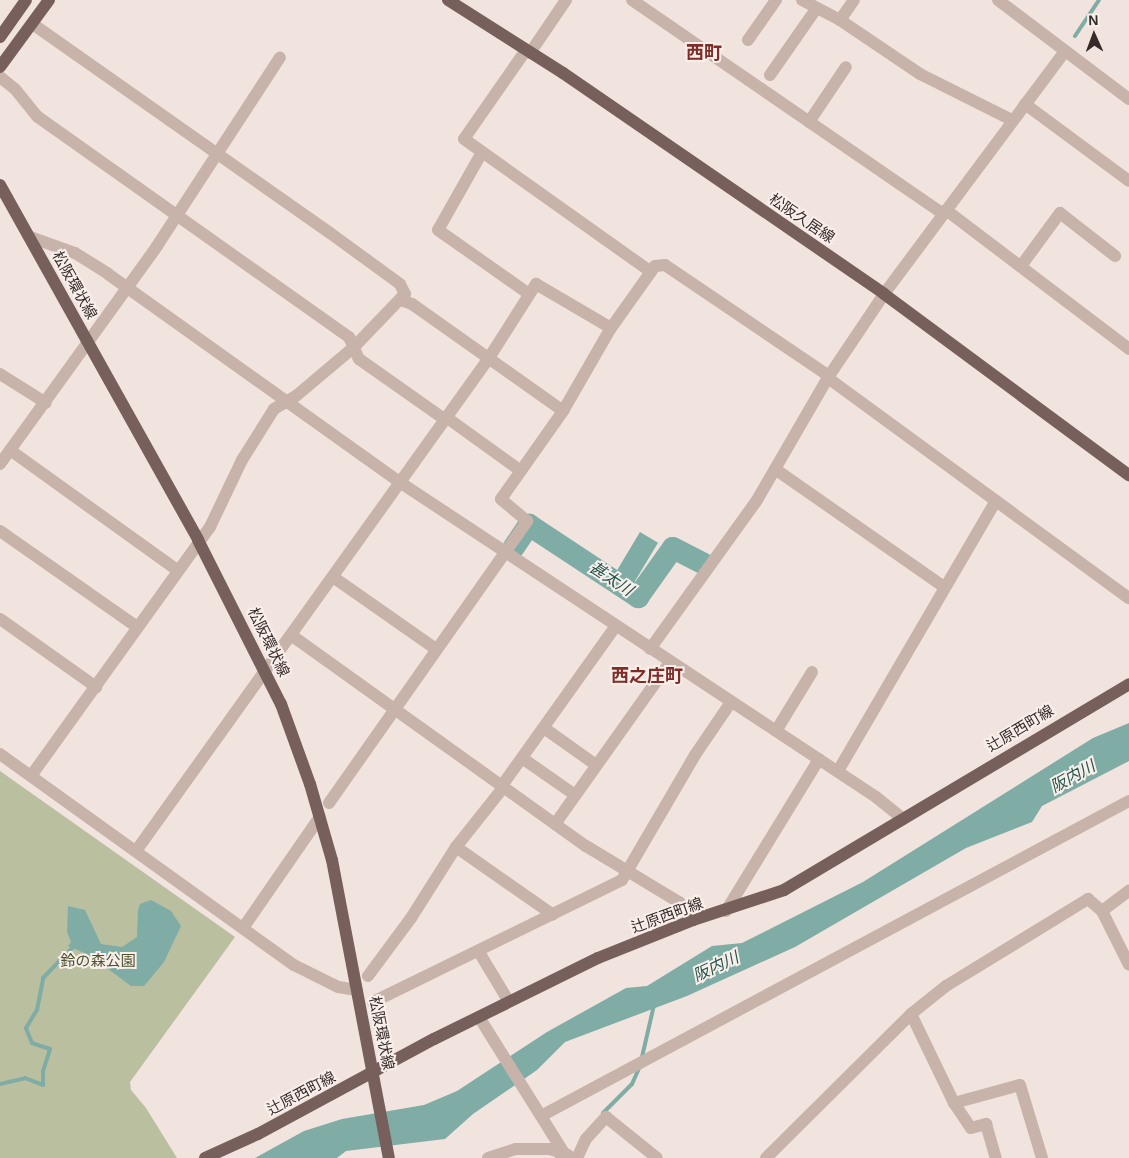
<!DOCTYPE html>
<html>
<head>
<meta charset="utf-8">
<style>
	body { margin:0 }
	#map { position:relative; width:1129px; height:1158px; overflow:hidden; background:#f1e4de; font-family:Arial,"Noto Sans JP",sans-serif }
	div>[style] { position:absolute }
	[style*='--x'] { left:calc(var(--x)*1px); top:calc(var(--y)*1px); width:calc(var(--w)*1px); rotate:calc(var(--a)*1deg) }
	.green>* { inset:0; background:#babf9f }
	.water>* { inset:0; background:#7faca5; transform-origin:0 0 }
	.stream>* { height:4px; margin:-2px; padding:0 2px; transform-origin:2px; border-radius:2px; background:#7faca5 }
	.river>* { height:22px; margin:-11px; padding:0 11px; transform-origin:11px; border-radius:11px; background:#7faca5 }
	.minor>* { height:12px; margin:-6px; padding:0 6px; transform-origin:6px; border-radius:6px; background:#c8b3ab }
	.major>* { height:12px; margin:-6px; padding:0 6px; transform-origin:6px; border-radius:6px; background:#77605c }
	span { translate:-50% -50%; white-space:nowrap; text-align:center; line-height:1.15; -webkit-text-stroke:4px #f9efea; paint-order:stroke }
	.street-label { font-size:15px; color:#362b2a }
	.park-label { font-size:15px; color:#4c532f }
	.water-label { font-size:16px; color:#22554e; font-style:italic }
	.quarter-label { font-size:18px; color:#7f2d29; font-weight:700 }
	.north { position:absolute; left:1069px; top:10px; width:50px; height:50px; -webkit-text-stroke:4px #f9efea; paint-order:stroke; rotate:358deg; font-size:14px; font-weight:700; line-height:20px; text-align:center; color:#362b2a }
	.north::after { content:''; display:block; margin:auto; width:18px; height:22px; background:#362b2a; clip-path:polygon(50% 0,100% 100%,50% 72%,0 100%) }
</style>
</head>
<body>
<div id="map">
	<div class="green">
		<div style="clip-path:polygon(0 771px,235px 937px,130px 1082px,131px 1090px,146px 1108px,177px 1158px,0 1158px)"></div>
	</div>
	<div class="water">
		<div style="left:640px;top:532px;width:21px;height:46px;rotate:31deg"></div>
		<div style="clip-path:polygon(1129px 723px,1129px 761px,1042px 806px,1032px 822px,966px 848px,795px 947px,687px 996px,565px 1042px,537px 1070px,473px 1114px,445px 1139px,346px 1151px,337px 1158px,255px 1158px,304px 1131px,342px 1119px,424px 1105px,457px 1091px,547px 1032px,626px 988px,647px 986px,712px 946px,742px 943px,863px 882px,1093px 738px)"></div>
		<div style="clip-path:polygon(151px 900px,171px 911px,181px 926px,164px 962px,144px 986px,131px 986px,89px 955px,68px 946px,71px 942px,67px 932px,68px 906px,85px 910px,101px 944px,122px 947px,137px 937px,138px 910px,140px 904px)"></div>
	</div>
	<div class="stream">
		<div style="--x:1075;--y:36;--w:43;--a:-56.3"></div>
		<div style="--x:642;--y:1057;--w:53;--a:-77"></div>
		<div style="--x:0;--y:1084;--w:26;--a:-13"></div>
		<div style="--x:25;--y:1078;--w:19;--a:21"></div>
		<div style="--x:43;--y:1085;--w:14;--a:-90"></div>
		<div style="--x:43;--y:1071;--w:23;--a:-72"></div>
		<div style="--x:50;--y:1049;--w:19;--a:-162"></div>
		<div style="--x:32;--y:1043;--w:16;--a:-112"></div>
		<div style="--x:26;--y:1028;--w:21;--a:-59"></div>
		<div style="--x:37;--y:1010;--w:33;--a:-79"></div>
		<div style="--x:43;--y:978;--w:43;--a:-45.9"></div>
		<div style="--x:603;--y:1113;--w:41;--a:-45"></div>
		<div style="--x:632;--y:1084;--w:20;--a:-66"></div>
	</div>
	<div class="river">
		<div style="--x:514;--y:547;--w:27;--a:-56"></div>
		<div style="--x:529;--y:525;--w:131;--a:33.4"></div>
		<div style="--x:638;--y:597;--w:60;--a:-54.5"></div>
		<div style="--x:673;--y:548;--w:34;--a:27"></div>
	</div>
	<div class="minor">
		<div style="--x:632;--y:0;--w:378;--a:34.5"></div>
		<div style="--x:802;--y:0;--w:43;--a:27.8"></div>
		<div style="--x:840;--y:20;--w:97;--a:34"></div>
		<div style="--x:920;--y:74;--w:103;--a:26.6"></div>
		<div style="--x:998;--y:0;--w:164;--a:37.1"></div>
		<div style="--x:840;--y:20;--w:24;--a:-55"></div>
		<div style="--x:748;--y:40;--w:49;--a:-55"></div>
		<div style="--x:526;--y:50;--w:108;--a:124.9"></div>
		<div style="--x:464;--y:139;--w:229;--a:35.4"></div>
		<div style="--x:530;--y:53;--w:64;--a:-55.8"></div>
		<div style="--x:770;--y:75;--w:80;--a:-55.1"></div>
		<div style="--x:0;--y:77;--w:19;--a:39"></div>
		<div style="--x:15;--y:89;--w:36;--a:51"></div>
		<div style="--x:38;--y:117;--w:381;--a:35.3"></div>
		<div style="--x:349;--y:337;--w:24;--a:66"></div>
		<div style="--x:359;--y:359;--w:104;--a:35.2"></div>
		<div style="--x:1025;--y:104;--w:129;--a:36.5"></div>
		<div style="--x:809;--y:122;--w:66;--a:-56.1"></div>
		<div style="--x:481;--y:154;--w:87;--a:119.5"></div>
		<div style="--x:438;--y:230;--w:111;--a:35.1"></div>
		<div style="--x:946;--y:210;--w:230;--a:37.2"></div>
		<div style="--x:30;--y:237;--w:48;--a:19.6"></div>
		<div style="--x:75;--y:253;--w:39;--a:32"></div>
		<div style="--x:108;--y:274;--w:360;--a:35.5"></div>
		<div style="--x:401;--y:483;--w:569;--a:33.47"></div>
		<div style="--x:876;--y:797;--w:35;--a:39"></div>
		<div style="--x:1021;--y:266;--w:66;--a:-53.7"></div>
		<div style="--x:1060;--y:213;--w:70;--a:38"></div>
		<div style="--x:401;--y:300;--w:12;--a:20"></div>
		<div style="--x:412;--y:304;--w:185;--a:35.3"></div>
		<div style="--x:0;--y:374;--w:54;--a:32.2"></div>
		<div style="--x:828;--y:378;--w:373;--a:36.2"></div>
		<div style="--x:446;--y:417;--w:92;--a:35.8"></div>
		<div style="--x:10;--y:450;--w:206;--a:35.7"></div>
		<div style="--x:0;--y:464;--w:269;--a:-54.2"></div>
		<div style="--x:157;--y:246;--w:225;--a:-56.9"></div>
		<div style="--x:775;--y:469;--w:206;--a:34.9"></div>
		<div style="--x:0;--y:531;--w:167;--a:35"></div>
		<div style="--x:333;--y:577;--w:126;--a:35"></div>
		<div style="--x:0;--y:619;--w:118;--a:35.3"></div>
		<div style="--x:291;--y:635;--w:363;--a:35.6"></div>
		<div style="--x:586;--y:846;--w:109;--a:31.1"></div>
		<div style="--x:679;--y:902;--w:23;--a:52"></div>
		<div style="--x:650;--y:649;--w:183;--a:-54.3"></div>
		<div style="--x:757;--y:500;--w:143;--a:-59.9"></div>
		<div style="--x:829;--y:376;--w:99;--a:-56.1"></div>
		<div style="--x:884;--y:294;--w:303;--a:-53.3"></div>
		<div style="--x:544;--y:728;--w:64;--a:35.4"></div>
		<div style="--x:776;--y:731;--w:69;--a:-58.6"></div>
		<div style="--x:0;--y:754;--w:362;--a:35.7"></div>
		<div style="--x:294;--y:965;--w:49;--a:26.6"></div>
		<div style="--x:338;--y:987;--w:19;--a:9"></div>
		<div style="--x:522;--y:758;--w:65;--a:34.9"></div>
		<div style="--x:838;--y:771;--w:313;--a:-59.7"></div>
		<div style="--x:31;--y:776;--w:307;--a:-54.3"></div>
		<div style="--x:210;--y:527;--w:74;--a:-64.5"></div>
		<div style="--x:242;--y:460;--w:60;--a:-57.9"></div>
		<div style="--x:274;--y:409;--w:26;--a:-31"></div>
		<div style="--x:296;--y:396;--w:75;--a:-40.1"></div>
		<div style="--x:353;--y:348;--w:75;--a:-46.1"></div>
		<div style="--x:405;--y:294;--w:11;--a:-117"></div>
		<div style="--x:400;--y:284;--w:87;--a:-143.9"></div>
		<div style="--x:330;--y:233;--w:363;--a:-144.9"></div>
		<div style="--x:501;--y:787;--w:198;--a:-54.5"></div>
		<div style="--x:329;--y:803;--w:345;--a:-54.9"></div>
		<div style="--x:527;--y:521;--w:34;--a:-140"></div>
		<div style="--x:501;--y:499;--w:108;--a:-54.8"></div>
		<div style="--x:563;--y:411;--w:96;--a:-60"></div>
		<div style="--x:611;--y:328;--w:76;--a:-54.6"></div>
		<div style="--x:655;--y:266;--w:10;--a:-6"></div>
		<div style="--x:665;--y:265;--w:198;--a:34.1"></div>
		<div style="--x:555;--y:824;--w:199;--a:-54.6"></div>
		<div style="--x:456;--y:847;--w:118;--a:35"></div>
		<div style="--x:136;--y:851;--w:606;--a:-54.4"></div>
		<div style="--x:489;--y:358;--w:88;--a:-57.6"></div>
		<div style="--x:536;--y:284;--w:87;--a:30.4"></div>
		<div style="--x:726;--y:911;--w:178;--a:-58.5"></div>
		<div style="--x:1102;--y:911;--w:34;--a:-37"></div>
		<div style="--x:243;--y:928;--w:135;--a:-55.3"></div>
		<div style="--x:479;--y:952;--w:58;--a:59"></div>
		<div style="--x:368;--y:976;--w:72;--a:-53.4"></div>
		<div style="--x:411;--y:918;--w:84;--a:-57.6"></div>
		<div style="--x:456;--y:847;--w:75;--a:-51.5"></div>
		<div style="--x:373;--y:1002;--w:277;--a:-26.1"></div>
		<div style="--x:622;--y:880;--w:145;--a:-59.7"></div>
		<div style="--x:695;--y:755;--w:64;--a:-55.8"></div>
		<div style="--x:911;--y:1014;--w:99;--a:64.2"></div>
		<div style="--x:954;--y:1103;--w:68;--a:-15.3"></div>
		<div style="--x:1020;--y:1085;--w:76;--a:73.2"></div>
		<div style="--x:479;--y:1017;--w:160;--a:58"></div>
		<div style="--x:564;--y:1153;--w:6;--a:121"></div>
		<div style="--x:954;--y:1103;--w:30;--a:56"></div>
		<div style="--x:971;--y:1128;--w:16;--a:-15"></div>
		<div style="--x:986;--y:1124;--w:35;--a:74"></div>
		<div style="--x:541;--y:1116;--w:667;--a:-28.18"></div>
		<div style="--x:488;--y:1158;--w:29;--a:-18"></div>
		<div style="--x:516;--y:1149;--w:34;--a:0"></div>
		<div style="--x:550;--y:1149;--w:19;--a:18"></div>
		<div style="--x:577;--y:1158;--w:21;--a:-65"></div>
		<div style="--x:586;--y:1139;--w:30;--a:-48"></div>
		<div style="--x:606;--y:1117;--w:65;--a:38.8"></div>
		<div style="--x:766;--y:1158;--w:204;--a:-44.8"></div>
		<div style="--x:911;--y:1014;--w:45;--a:-38.7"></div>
		<div style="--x:946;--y:986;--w:167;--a:-31.5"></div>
		<div style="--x:1088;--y:899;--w:18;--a:41"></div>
		<div style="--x:1102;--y:911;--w:60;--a:63.4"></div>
	</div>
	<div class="major">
		<div style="--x:448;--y:0;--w:136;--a:32.4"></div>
		<div style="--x:563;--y:73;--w:390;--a:34.5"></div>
		<div style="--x:884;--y:294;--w:305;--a:36.5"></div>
		<div style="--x:0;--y:37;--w:45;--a:-54.9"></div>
		<div style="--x:0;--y:67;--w:83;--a:-53.8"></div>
		<div style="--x:0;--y:185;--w:406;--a:60.8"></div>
		<div style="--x:198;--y:540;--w:184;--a:63.2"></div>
		<div style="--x:281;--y:704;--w:85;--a:70.1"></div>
		<div style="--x:310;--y:784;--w:79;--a:73.9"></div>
		<div style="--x:332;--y:860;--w:303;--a:79.2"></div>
		<div style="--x:205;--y:1158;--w:58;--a:-24.4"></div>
		<div style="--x:258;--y:1134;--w:200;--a:-28.4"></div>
		<div style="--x:434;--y:1039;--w:183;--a:-26.3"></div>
		<div style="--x:598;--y:958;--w:102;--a:-21.8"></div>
		<div style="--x:693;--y:920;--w:96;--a:-18.2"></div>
		<div style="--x:784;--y:890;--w:402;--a:-30.8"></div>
	</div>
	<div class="street-label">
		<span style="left:802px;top:218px;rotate:34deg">松阪久居線</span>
		<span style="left:75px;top:285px;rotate:61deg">松阪環状線</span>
		<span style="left:269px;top:642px;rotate:64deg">松阪環状線</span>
		<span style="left:1020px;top:728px;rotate:-31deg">辻原西町線</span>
		<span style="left:667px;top:915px;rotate:-20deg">辻原西町線</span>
		<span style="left:382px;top:1033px;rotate:79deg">松阪環状線</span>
		<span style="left:301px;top:1093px;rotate:-28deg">辻原西町線</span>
	</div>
	<div class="park-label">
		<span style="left:98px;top:961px">鈴の森公園</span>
	</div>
	<div class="water-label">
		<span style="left:611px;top:579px;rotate:33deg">甚太川</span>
		<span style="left:1073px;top:777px;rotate:-29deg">阪内川</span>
		<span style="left:716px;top:967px;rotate:-25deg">阪内川</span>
	</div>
	<div class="quarter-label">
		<span style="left:704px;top:53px">西町</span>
		<span style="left:647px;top:676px">西之庄町</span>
	</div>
	<div class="north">N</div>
</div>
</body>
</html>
